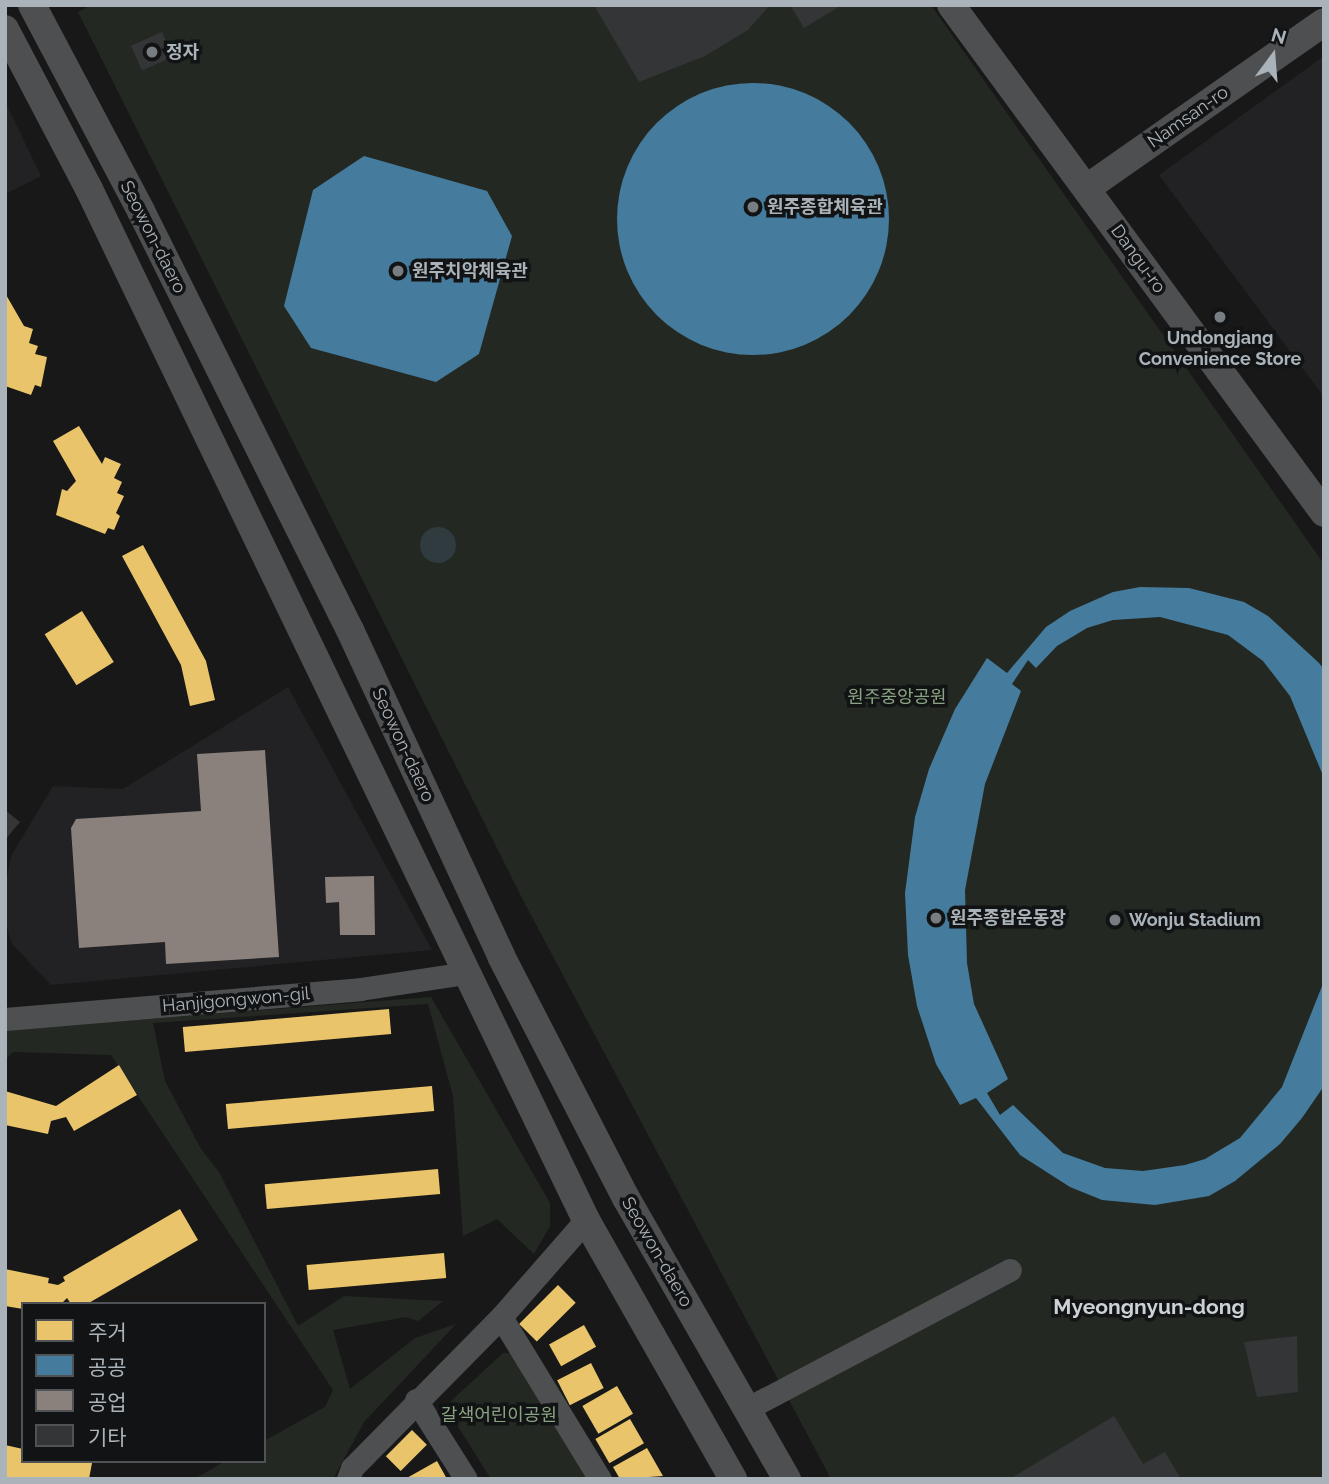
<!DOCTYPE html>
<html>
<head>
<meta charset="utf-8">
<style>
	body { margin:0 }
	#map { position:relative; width:1329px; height:1484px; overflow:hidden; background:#181818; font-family:Raleway,"Noto Sans KR",sans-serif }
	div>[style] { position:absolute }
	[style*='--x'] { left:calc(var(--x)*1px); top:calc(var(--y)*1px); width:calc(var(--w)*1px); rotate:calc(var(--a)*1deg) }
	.built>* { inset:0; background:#222224 }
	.green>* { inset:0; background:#232922 }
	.water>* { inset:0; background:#2f3b3e }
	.round { border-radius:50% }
	.homes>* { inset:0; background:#e9c46a; transform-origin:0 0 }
	.public>* { inset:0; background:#457b9d }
	.industry>* { inset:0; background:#8a817c }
	.building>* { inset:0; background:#343536; transform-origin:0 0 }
	.minor>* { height:23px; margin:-11.5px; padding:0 11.5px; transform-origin:11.5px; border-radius:11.5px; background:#4d4f51 }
	.tertiary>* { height:28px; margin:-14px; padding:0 14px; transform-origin:14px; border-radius:14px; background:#4d4f51 }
	.dots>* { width:19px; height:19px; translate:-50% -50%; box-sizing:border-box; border:4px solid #121314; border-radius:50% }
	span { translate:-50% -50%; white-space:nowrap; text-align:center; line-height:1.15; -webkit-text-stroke:7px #121314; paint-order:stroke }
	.poi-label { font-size:18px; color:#aab3b9; font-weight:700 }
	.left { translate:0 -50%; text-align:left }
	.street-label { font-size:18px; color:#aab3b9 }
	.park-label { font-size:18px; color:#8aa382 }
	.quarter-label { font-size:21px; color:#cbd1d5; font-weight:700 }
	.frame { position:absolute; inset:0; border:7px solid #aab3b9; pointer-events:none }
	.legend { position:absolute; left:21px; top:1302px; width:245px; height:161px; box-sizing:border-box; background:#121314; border:2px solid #4f5356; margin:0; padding:9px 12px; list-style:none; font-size:21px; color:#aab3b9 }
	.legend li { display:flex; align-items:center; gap:14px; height:35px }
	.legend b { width:35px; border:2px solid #4f5356 }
	.north { position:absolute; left:1238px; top:21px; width:70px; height:70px; -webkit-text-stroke:5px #121314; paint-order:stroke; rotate:16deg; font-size:19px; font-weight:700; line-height:28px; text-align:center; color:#aab3b9 }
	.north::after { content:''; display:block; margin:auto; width:24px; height:32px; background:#aab3b9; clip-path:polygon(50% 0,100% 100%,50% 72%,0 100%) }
</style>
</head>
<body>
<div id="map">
	<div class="built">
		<div style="clip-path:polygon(1324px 56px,1324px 397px,1159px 175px)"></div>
		<div style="clip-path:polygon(5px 101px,41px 176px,5px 194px)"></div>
		<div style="clip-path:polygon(288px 687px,432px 950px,51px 985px,12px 944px,5px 921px,5px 888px,11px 856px,53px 786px,123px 789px)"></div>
	</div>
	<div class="green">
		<div style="clip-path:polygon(91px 5px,931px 5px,1324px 564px,1324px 1479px,831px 1479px,522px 898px,78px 12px)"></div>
		<div style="clip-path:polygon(431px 997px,550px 1203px,550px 1226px,534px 1254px,497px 1219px,463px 1236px,453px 1096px,428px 1004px,153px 1023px,165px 1081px,201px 1149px,219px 1172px,298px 1326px,344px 1296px,443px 1301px,418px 1321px,406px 1317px,333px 1330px,350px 1389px,415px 1338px,456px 1324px,364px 1422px,333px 1479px,194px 1479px,226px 1461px,264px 1461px,264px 1441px,325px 1407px,333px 1390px,111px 1055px,13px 1052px,5px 1060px,5px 1030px)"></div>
		<div style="clip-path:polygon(503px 1353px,511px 1353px,586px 1478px,491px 1479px,449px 1412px,450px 1402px)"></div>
	</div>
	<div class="water">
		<div class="round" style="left:420px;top:527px;width:36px;height:36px"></div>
	</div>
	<div class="homes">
		<div style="clip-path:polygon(5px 293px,24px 326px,33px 329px,29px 343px,38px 346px,35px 354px,47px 357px,41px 387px,35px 385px,31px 395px,5px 386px)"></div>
		<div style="clip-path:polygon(79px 426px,102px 464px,105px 457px,121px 464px,114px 478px,122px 482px,117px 493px,124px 496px,116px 513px,120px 516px,114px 530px,108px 528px,105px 534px,56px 515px,62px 489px,67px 491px,76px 481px,53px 441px)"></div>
		<div style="clip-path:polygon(143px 545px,206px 661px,215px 700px,190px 706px,181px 665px,122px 556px)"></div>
		<div style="left:82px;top:611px;width:60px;height:44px;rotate:58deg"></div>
		<div style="left:389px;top:1009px;width:25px;height:207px;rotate:85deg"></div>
		<div style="clip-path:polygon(119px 1065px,137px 1095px,74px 1131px,66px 1117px,51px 1121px,48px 1134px,5px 1125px,5px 1091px,56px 1106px)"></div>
		<div style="left:432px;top:1086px;width:25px;height:207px;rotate:85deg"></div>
		<div style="left:438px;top:1169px;width:25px;height:174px;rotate:85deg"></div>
		<div style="clip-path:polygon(180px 1209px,198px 1240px,87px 1304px,71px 1304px,67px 1298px,61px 1304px,23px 1304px,23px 1309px,5px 1306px,5px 1269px,49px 1278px,48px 1283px,58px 1285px,65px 1281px,63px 1277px)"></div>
		<div style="left:444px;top:1253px;width:25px;height:138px;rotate:85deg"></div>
		<div style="left:558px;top:1285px;width:25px;height:55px;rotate:45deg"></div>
		<div style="left:584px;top:1325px;width:25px;height:40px;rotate:61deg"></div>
		<div style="left:591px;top:1363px;width:28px;height:38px;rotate:63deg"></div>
		<div style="left:617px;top:1386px;width:32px;height:40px;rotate:60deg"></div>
		<div style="left:630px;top:1419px;width:28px;height:40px;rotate:60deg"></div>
		<div style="left:412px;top:1430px;width:21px;height:37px;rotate:45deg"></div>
		<div style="clip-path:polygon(5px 1445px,23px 1449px,23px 1461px,92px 1463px,89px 1479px,5px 1479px)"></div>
		<div style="clip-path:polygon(647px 1448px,663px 1476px,620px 1479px,613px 1467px)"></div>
		<div style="clip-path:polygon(437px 1461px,447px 1479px,405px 1479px)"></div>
	</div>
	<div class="public">
		<div class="round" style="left:617px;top:83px;width:272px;height:272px"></div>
		<div style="clip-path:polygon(364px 156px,487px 191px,512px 236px,479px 354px,436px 382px,311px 348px,284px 306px,313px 190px)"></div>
		<div style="clip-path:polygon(1140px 587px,1189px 588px,1244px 602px,1268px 616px,1319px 663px,1324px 669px,1324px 778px,1290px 696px,1263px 661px,1228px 635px,1160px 617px,1113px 620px,1087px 628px,1057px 646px,1036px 668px,1028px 660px,1012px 684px,1021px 691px,985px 784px,965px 890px,967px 963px,974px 1004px,1008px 1079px,987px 1093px,1000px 1115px,1013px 1105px,1063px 1153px,1105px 1168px,1143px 1171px,1185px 1165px,1205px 1159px,1240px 1138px,1282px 1087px,1324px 981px,1324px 1086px,1302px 1118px,1280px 1144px,1235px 1181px,1209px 1196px,1155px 1205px,1102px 1200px,1070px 1187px,1020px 1155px,976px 1098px,960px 1105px,936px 1064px,917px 1006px,908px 955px,905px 893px,915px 817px,929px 769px,955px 709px,987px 658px,1007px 673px,1046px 627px,1070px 611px,1113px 592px)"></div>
	</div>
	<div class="industry">
		<div style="clip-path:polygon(265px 750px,279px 957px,166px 964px,165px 942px,79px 948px,71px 828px,76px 819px,201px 811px,197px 754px)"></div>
		<div style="clip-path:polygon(374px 876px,375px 935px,340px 935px,339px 902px,326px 903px,325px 877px)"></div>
	</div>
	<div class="building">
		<div style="clip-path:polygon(594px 5px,770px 5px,748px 30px,705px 56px,639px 82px)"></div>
		<div style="clip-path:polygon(790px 5px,842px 5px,804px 28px)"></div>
		<div style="left:162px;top:32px;width:27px;height:34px;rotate:66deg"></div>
		<div style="clip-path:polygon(5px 810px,20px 822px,5px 840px)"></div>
		<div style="clip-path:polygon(1297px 1336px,1298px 1392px,1257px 1397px,1244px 1342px)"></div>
		<div style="clip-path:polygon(1114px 1416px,1143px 1464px,1165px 1452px,1181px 1479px,1010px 1479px)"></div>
	</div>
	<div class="minor">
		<div style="--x:5;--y:1019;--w:356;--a:-4.8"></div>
		<div style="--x:360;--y:989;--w:107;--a:-8.6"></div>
		<div style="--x:501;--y:1317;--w:190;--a:58.6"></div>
		<div style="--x:416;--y:1400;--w:93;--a:57.7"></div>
		<div style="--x:748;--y:1408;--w:296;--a:-27.8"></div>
		<div style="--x:348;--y:1479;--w:12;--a:-70"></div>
		<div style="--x:352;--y:1468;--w:212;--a:-45.4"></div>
		<div style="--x:501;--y:1317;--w:129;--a:-48.8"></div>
	</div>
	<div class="tertiary">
		<div style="--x:32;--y:5;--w:233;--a:62.1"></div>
		<div style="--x:141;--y:211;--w:468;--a:63.5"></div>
		<div style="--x:350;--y:630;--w:359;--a:65.1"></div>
		<div style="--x:501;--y:956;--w:272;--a:62.7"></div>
		<div style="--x:626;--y:1198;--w:324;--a:60.2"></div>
		<div style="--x:951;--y:5;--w:630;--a:53.71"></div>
		<div style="--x:5;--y:29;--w:181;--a:62.3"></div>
		<div style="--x:89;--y:189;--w:1145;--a:64.26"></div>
		<div style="--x:586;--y:1220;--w:298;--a:60.4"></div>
		<div style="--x:1087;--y:188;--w:289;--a:-35"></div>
	</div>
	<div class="dots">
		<div style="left:152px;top:52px;background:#777d81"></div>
		<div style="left:753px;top:207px;background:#777d81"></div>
		<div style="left:398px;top:271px;background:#777d81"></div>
		<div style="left:1220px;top:317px;background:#777d81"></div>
		<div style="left:936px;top:918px;background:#777d81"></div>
		<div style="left:1115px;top:920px;background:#777d81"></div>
	</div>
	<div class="poi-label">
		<span class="left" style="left:166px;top:52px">정자</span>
		<span class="left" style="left:767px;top:207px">원주종합체육관</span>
		<span class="left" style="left:412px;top:271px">원주치악체육관</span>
		<span style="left:1220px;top:349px">Undongjang<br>Convenience Store</span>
		<span class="left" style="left:950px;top:918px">원주종합운동장</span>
		<span class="left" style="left:1129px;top:920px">Wonju Stadium</span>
	</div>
	<div class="street-label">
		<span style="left:1188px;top:117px;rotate:-35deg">Namsan-ro</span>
		<span style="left:153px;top:237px;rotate:63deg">Seowon-daero</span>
		<span style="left:1138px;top:259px;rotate:54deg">Dangu-ro</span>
		<span style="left:403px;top:745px;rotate:65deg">Seowon-daero</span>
		<span style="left:236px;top:1000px;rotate:-5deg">Hanjigongwon-gil</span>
		<span style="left:657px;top:1252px;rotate:60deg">Seowon-daero</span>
	</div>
	<div class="park-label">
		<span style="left:897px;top:697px">원주중앙공원</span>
		<span style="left:499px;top:1415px">갈색어린이공원</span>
	</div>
	<div class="quarter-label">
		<span style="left:1149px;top:1307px">Myeongnyun-dong</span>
	</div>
	<div class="frame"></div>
	<ul class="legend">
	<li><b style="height:19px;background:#e9c46a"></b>주거</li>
	<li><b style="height:19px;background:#457b9d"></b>공공</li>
	<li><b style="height:19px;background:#8a817c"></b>공업</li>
	<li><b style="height:19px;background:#343536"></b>기타</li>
	</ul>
	<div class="north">N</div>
</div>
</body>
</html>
